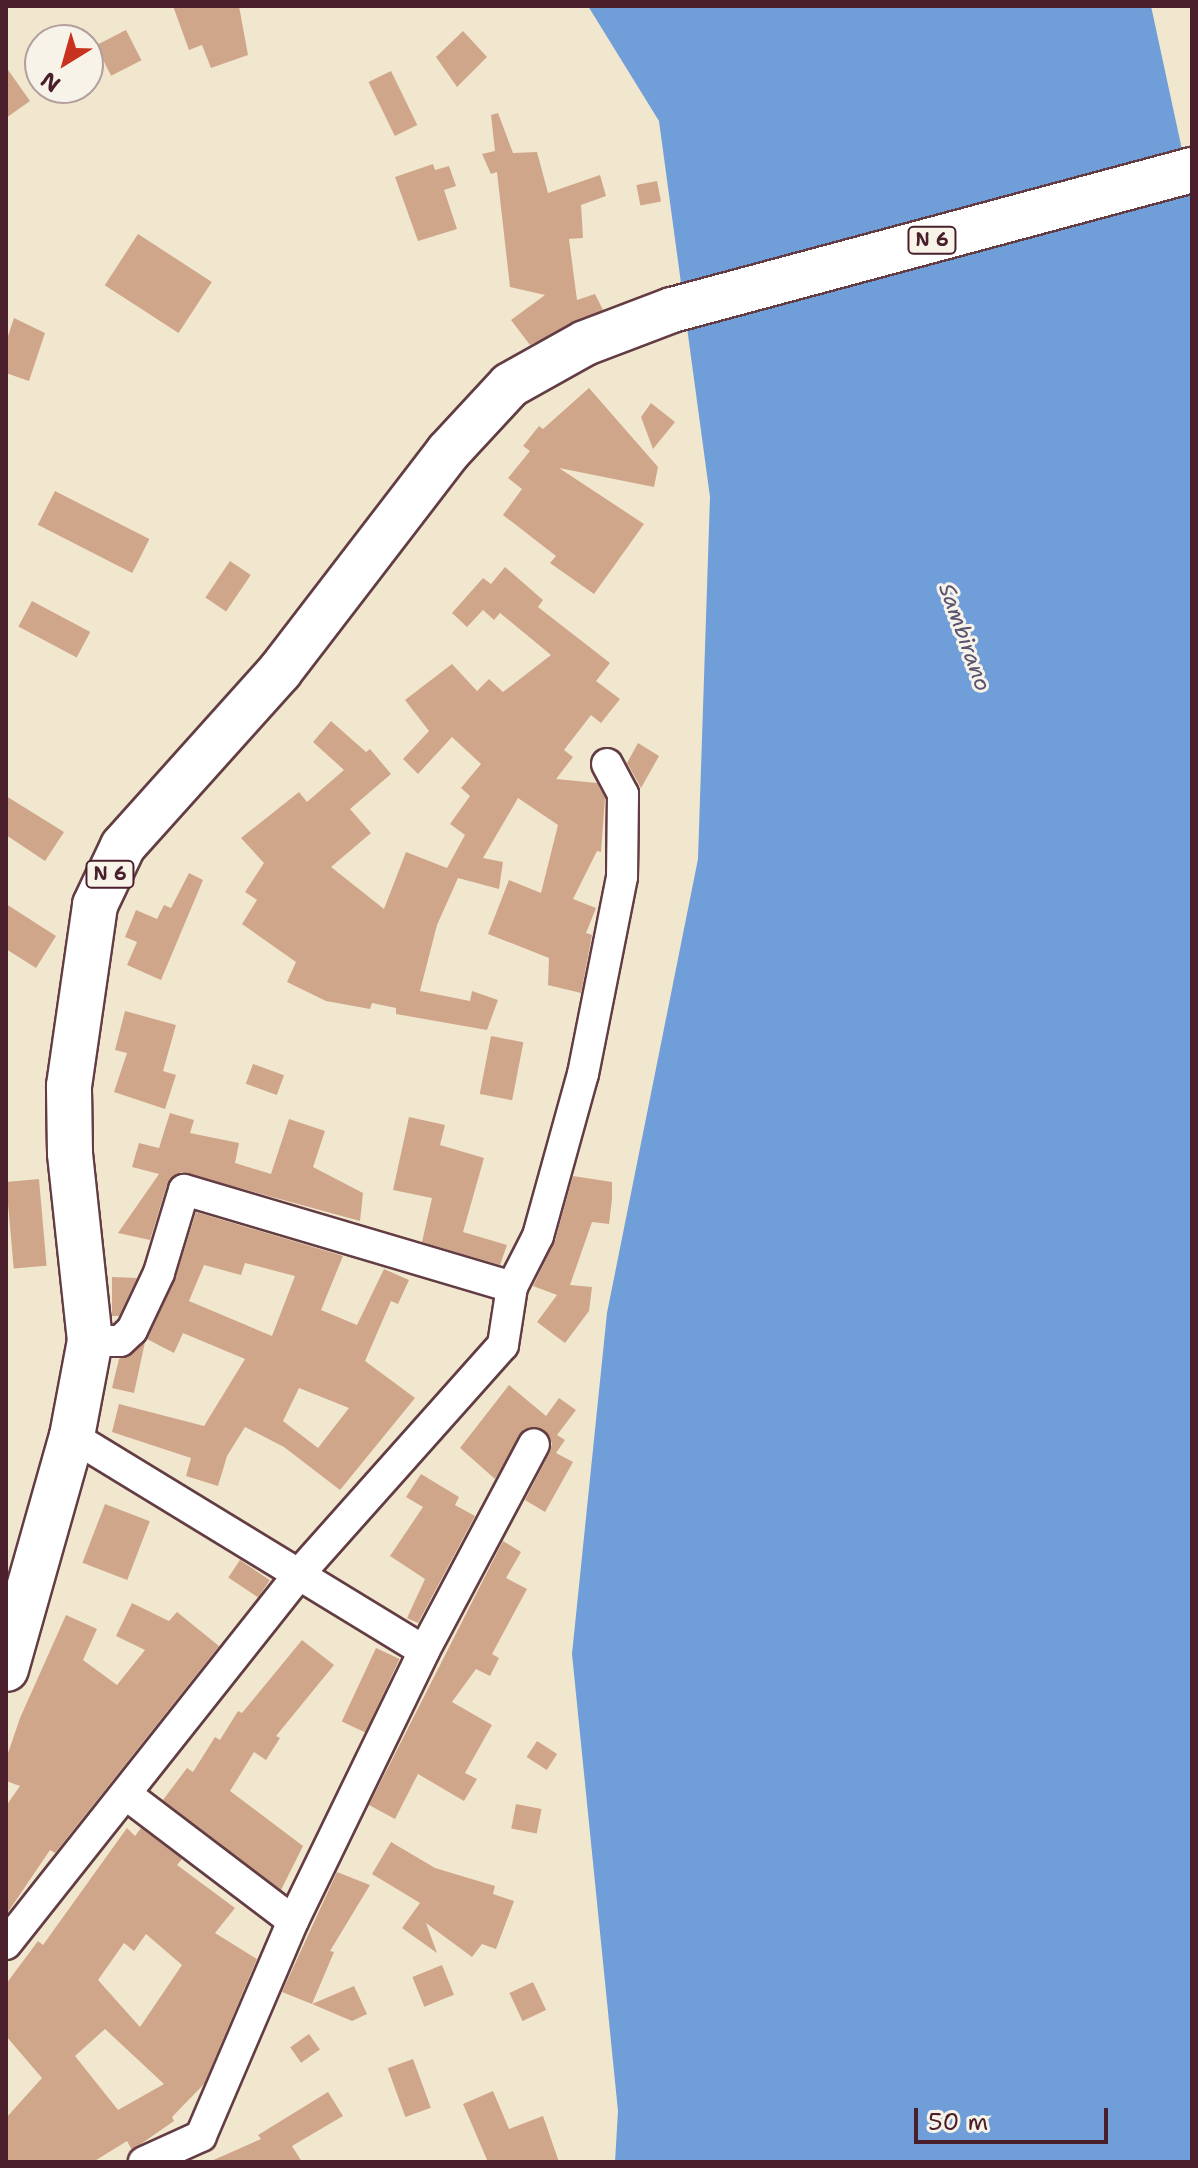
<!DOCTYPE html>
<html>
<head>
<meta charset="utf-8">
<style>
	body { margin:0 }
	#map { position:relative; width:1198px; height:2168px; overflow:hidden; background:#f0e7ce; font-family:"Shantell Sans",sans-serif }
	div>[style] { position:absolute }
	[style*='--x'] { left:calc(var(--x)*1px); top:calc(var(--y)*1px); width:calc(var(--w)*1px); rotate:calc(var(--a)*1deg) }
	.water>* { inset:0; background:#6f9ed8 }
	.building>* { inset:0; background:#d0a68b; transform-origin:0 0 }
	.roads { filter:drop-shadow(2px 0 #633d43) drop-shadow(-2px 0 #633d43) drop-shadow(0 2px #633d43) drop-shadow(0 -2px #633d43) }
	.minor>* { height:30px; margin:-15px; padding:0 15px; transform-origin:15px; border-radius:15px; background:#fff }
	.primary>* { height:44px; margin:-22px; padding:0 22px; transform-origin:22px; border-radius:22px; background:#fff }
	span { translate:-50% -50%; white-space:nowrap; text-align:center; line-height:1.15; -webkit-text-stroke:6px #f7f3e8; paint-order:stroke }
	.shield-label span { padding:2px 6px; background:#f7f3e8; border:2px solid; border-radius:6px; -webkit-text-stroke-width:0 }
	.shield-label { font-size:18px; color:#4a1f2b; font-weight:700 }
	.water-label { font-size:22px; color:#595270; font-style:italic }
	.frame { position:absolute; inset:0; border:8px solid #4a1f2b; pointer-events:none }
	.north { position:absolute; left:24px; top:24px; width:80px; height:80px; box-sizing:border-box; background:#f7f3e8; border:2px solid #b29e9c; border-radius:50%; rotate:217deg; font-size:22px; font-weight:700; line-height:32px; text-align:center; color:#4a1f2b }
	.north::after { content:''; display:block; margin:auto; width:28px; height:36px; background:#c8321e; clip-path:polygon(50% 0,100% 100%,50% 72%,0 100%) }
	.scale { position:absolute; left:914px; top:2108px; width:194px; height:36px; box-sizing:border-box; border:4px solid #4a1f2b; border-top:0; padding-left:10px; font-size:24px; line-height:28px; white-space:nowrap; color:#4a1f2b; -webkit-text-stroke:6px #f7f3e8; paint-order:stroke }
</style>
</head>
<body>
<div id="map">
	<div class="water">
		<div style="clip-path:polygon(588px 6px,1151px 6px,1192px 196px,1192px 2162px,615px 2162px,618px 2111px,572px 1654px,607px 1313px,698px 859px,710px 497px,659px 121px)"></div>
	</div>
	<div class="building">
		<div style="clip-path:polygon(173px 6px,239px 6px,248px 55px,211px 68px,202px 45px,189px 50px)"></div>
		<div style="left:126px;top:30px;width:34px;height:34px;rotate:63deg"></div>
		<div style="clip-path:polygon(463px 31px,487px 57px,457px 87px,436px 57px)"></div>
		<div style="clip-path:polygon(6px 67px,30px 101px,6px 118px)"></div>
		<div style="left:391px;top:71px;width:60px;height:25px;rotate:64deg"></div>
		<div style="clip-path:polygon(498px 113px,513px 153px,537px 152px,548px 193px,600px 175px,606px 196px,581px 205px,583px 238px,569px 239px,577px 300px,595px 294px,603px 310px,530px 345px,511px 320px,545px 295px,510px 287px,497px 172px,491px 174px,482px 154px,495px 151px,491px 115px)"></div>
		<div style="clip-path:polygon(433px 164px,435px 170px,449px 166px,456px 186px,444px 190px,457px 229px,418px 241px,395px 177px)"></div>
		<div style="left:657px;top:181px;width:21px;height:21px;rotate:79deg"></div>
		<div style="left:138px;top:234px;width:88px;height:61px;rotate:33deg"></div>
		<div style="clip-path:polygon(14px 318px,45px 333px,29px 381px,6px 373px,6px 342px)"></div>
		<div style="clip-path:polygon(589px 388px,658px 467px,654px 487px,559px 468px,644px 524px,594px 594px,550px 563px,556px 556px,503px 515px,522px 489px,508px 478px,530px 451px,523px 446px,539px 426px,543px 429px)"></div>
		<div style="clip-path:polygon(651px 403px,675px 422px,653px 449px,641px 417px)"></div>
		<div style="left:55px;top:491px;width:106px;height:38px;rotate:27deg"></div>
		<div style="left:230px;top:561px;width:25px;height:44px;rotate:34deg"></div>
		<div style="clip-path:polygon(505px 567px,543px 600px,538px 607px,610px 663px,596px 681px,620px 699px,601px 723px,591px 715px,564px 750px,573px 757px,556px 779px,597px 783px,605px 798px,601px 852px,597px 851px,573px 899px,596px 908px,586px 933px,592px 935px,581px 993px,548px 985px,549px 958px,488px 934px,509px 880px,541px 893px,558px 825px,518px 798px,483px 858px,503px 862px,499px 889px,458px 878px,437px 925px,420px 991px,470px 1001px,472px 991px,498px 1000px,487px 1030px,396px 1014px,396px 1008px,372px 1003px,370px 1009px,326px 1001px,287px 982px,296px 962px,242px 924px,257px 900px,245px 892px,264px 863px,241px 838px,299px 792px,307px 802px,344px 770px,313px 742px,331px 721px,366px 752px,370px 749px,391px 774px,350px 809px,371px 833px,331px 867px,384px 909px,406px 852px,447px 868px,465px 835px,450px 824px,470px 796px,461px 788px,481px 764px,452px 737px,418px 774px,403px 759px,429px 731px,405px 700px,452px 664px,477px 691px,489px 679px,503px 692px,551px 655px,500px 613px,494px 620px,483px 610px,467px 627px,452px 613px,483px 578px,491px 584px)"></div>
		<div style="left:32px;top:601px;width:66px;height:29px;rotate:28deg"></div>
		<div style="clip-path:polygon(638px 743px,659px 756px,641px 788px,627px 763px)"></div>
		<div style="clip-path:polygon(6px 796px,64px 832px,45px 861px,6px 835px)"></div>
		<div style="clip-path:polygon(189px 873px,203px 880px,161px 980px,127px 965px,137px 942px,125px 937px,136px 910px,157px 919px,164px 905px,171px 908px)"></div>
		<div style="clip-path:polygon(6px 904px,56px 936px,36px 968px,6px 949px)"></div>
		<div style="clip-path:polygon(125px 1011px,176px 1025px,163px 1071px,176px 1075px,165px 1109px,114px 1092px,127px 1053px,115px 1050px)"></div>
		<div style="left:491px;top:1036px;width:33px;height:59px;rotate:11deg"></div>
		<div style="left:253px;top:1064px;width:33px;height:21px;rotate:20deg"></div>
		<div style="clip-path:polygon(170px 1113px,194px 1120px,190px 1133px,239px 1143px,235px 1163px,271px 1174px,289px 1119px,325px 1131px,313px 1167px,363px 1193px,360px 1221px,181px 1172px,167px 1185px,150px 1240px,118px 1233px,159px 1174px,132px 1167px,139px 1143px,159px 1148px)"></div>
		<div style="clip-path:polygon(409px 1117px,445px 1125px,440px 1145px,484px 1158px,463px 1232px,507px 1245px,500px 1265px,422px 1242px,432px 1198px,393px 1190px)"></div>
		<div style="clip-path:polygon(573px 1176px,612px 1182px,612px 1199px,609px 1224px,592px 1222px,570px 1285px,592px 1287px,589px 1311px,565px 1343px,537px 1322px,557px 1295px,533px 1286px,555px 1241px)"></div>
		<div style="left:39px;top:1179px;width:87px;height:33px;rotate:85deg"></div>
		<div style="clip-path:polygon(evenodd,196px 1212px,343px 1256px,321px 1310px,357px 1325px,384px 1269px,409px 1280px,398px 1304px,391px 1301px,365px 1361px,415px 1398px,340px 1490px,284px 1447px,245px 1427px,227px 1456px,218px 1486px,186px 1476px,191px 1458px,112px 1432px,119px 1404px,204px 1426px,245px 1359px,183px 1333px,174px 1353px,147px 1339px,175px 1280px,196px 1212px,245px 1263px,295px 1276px,272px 1336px,189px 1301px,204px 1265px,241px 1275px,245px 1263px,196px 1212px,299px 1388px,349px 1408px,318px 1448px,283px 1421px,299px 1388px)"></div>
		<div style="clip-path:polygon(112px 1277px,137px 1278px,119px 1316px,112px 1316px)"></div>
		<div style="clip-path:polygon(145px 1342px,134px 1393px,112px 1388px,119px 1359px)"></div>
		<div style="clip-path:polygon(509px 1385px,546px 1416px,559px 1398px,576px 1410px,557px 1435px,565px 1440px,556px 1453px,573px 1462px,545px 1512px,525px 1500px,550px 1452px,552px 1443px,543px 1429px,524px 1429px,495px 1479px,460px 1448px)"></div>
		<div style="clip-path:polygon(421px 1474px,459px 1497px,455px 1505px,475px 1516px,418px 1623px,407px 1618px,425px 1579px,390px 1556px,423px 1507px,406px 1497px)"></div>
		<div style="left:105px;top:1504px;width:48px;height:63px;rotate:21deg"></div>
		<div style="clip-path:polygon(503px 1541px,521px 1552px,506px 1578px,527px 1589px,492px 1654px,499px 1658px,490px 1676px,476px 1669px,452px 1702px,492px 1725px,465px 1773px,477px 1779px,464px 1801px,418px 1774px,395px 1819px,369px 1805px)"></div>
		<div style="left:240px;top:1560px;width:36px;height:21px;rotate:34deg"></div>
		<div style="clip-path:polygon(132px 1603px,169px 1621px,177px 1612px,219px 1646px,55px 1853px,50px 1850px,6px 1915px,6px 1806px,20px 1786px,6px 1781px,6px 1759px,20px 1718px,66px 1615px,97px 1629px,83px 1660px,117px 1685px,145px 1650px,116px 1636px)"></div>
		<div style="clip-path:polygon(302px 1640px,334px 1665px,276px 1736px,280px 1738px,266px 1760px,254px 1752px,230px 1791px,303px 1846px,281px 1890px,163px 1800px,187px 1768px,193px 1772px,215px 1737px,220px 1740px,238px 1711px,242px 1713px)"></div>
		<div style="left:376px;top:1648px;width:26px;height:81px;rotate:25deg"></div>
		<div style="left:537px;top:1741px;width:24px;height:19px;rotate:33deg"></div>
		<div style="left:516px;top:1804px;width:26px;height:25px;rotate:11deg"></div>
		<div style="clip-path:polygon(evenodd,127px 1828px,135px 1836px,141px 1828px,182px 1859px,177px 1865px,235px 1908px,215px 1933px,257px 1959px,204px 2084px,172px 2117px,174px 2121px,132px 2150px,127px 2141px,93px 2162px,6px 2162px,6px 2118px,42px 2078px,6px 2036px,6px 1984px,38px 1941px,43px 1945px,127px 1828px,146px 1934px,182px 1965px,140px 2027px,98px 1980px,124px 1943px,134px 1951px,146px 1934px,127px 1828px,105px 2029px,164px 2084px,118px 2110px,75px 2056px,105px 2029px)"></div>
		<div style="clip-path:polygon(391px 1842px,435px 1868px,495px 1886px,493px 1894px,514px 1901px,496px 1949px,482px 1944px,472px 1957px,426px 1923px,437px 1953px,402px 1928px,420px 1903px,372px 1874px)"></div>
		<div style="clip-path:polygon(337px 1872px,370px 1885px,330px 1951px,334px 1952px,312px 2004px,282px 1992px)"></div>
		<div style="left:442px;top:1965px;width:32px;height:32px;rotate:68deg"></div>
		<div style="left:533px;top:1982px;width:31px;height:26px;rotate:65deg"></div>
		<div style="clip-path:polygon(354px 1986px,367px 2014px,352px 2021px,312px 2004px)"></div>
		<div style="left:309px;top:2034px;width:19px;height:23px;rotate:55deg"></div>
		<div style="left:413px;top:2059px;width:52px;height:27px;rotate:70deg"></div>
		<div style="clip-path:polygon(493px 2091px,509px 2129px,543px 2116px,559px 2162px,488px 2162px,463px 2104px)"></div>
		<div style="clip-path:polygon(328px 2092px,343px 2116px,292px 2146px,302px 2162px,209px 2162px,261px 2139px,258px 2135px)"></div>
	</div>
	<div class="roads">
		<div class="minor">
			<div style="--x:512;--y:1287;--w:57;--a:-63"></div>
			<div style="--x:538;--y:1236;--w:168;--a:-74.5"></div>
			<div style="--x:583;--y:1074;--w:201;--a:-78.8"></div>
			<div style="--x:622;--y:877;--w:83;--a:-89.3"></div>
			<div style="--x:623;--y:794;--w:34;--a:-118"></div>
			<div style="--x:72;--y:1436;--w:412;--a:31.4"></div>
			<div style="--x:127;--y:1795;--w:208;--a:37.2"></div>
			<div style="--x:293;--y:1921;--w:234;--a:113.2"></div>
			<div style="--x:201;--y:2136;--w:63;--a:155.5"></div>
			<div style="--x:293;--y:1921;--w:300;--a:-64.1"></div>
			<div style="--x:424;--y:1651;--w:234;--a:-62"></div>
			<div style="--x:6;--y:1944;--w:471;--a:-51.6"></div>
			<div style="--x:298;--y:1575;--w:308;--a:-48.3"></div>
			<div style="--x:503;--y:1345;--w:59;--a:-81.2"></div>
			<div style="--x:512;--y:1287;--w:342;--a:-163.5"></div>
			<div style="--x:184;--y:1190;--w:87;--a:106.8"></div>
			<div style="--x:159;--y:1273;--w:63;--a:115.3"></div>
			<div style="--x:132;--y:1330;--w:16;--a:137"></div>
			<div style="--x:120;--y:1341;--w:30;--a:180"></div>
		</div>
		<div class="primary">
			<div style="--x:6;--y:1669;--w:242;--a:-74.2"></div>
			<div style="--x:72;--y:1436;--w:97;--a:-79.3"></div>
			<div style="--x:90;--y:1341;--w:189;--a:-96.1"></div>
			<div style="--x:70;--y:1153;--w:67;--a:-90.9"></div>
			<div style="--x:69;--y:1086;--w:183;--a:-81.8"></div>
			<div style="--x:95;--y:905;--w:65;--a:-64.6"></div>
			<div style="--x:123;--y:846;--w:235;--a:-48.1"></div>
			<div style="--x:280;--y:671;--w:276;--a:-52.5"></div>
			<div style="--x:448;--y:452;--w:91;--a:-47.2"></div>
			<div style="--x:510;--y:385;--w:86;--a:-29.2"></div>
			<div style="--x:585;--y:343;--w:93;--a:-20.8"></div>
			<div style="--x:672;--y:310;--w:539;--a:-15.07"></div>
		</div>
	</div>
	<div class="shield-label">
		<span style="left:932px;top:240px">N 6</span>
		<span style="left:110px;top:874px">N 6</span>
	</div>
	<div class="water-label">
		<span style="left:965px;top:637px;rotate:70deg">Sambirano</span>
	</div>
	<div class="frame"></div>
	<div class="north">N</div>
	<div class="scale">50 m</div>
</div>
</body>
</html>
